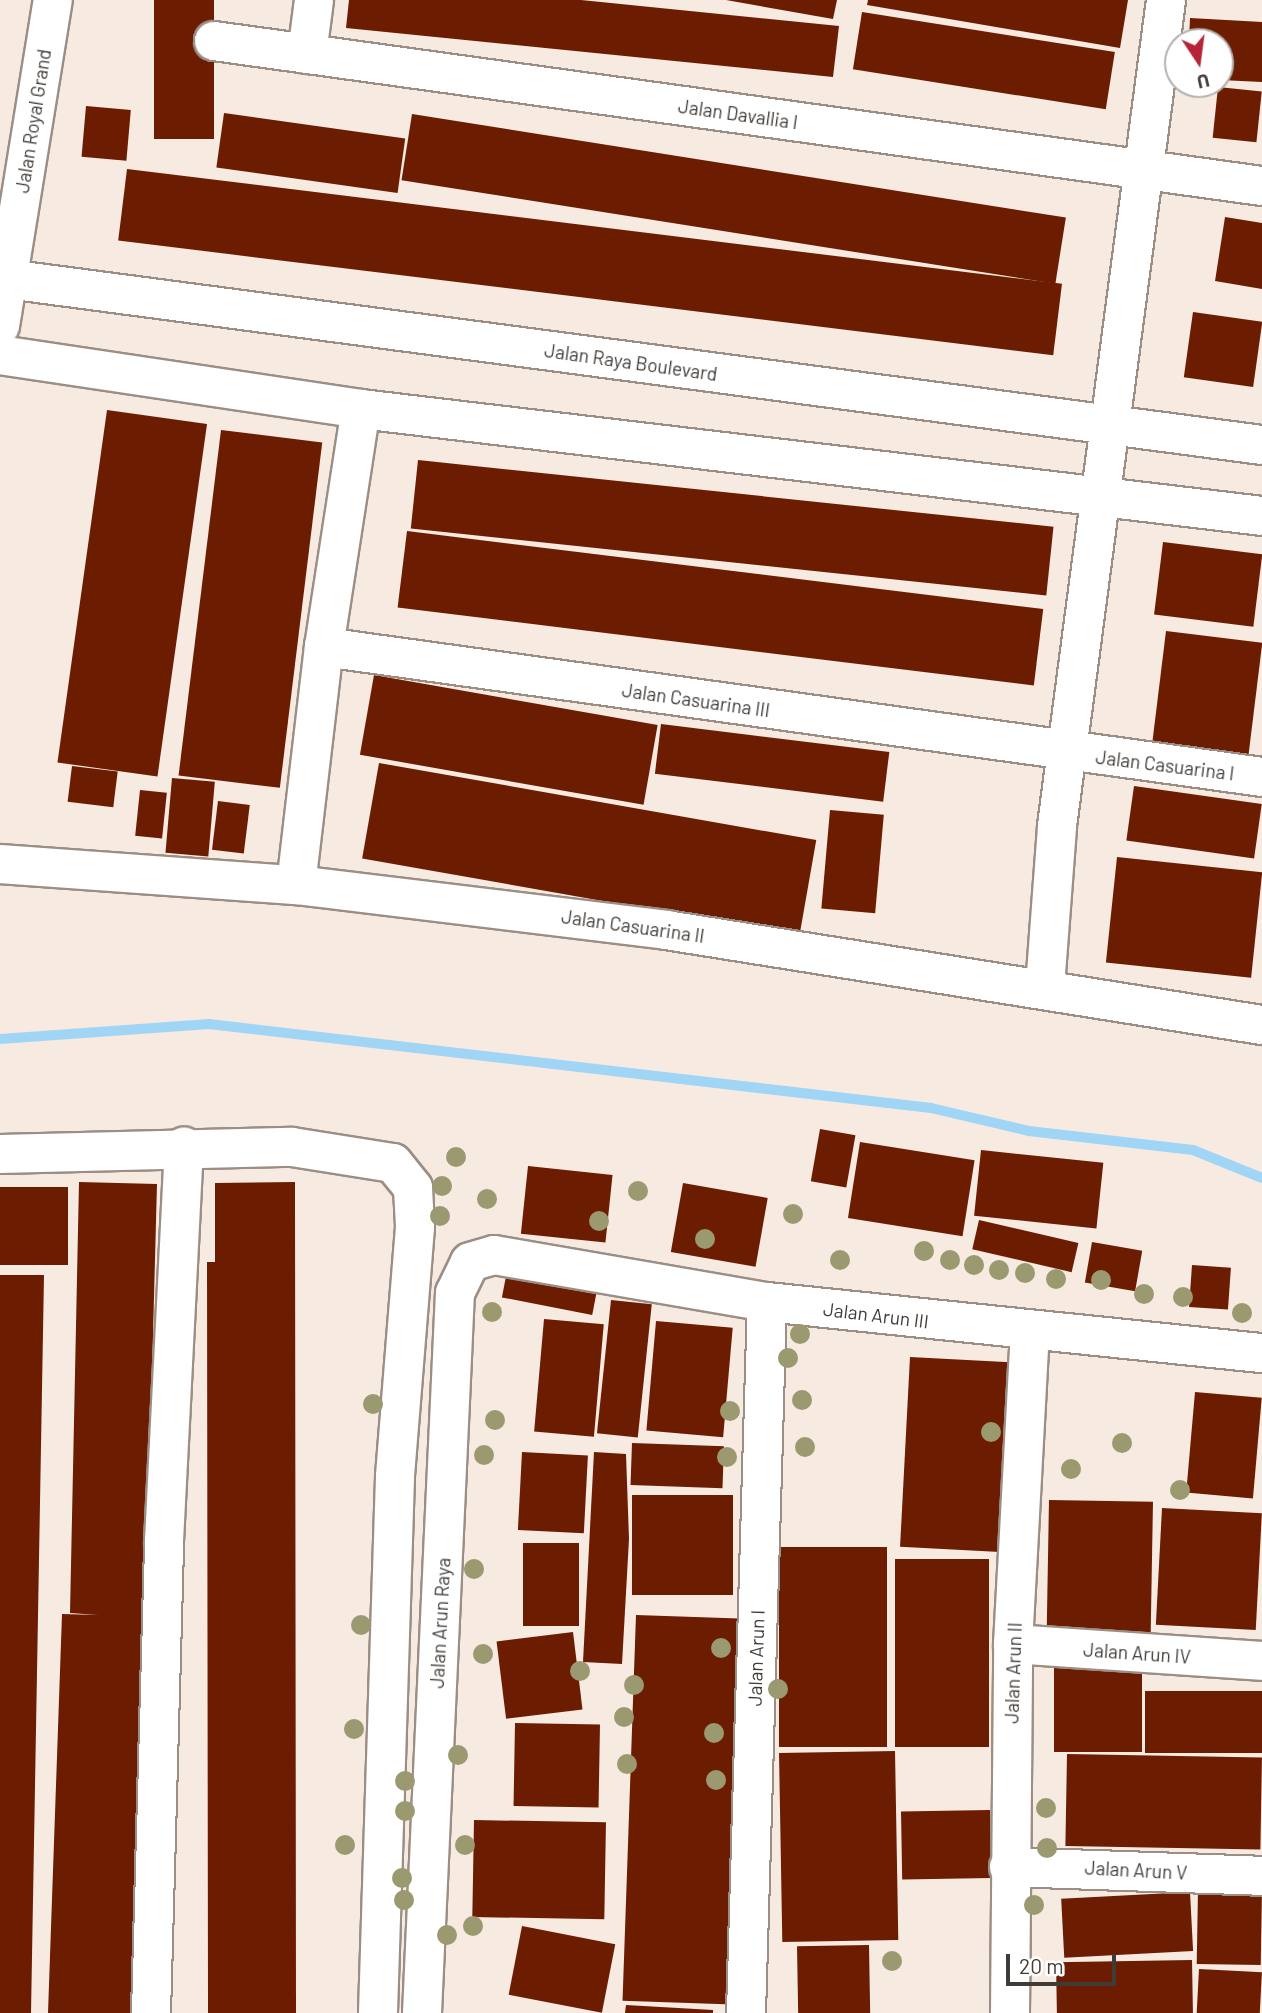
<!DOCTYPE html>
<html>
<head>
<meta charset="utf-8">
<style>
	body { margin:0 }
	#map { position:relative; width:1262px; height:2013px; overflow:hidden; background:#f7eae0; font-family:Barlow,sans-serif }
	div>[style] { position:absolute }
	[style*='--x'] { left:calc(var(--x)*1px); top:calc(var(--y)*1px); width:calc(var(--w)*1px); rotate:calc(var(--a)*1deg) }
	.stream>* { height:10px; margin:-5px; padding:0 5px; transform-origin:5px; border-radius:5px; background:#a1d5f6 }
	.building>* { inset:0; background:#6c1c00; transform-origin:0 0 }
	.roads { filter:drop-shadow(2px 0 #9a8e85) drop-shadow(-2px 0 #9a8e85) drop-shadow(0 2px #9a8e85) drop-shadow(0 -2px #9a8e85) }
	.street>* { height:38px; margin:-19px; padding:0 19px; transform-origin:19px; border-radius:19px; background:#fff }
	.trees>* { width:20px; height:20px; margin:-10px; border-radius:50%; background:#9a996f }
	span { translate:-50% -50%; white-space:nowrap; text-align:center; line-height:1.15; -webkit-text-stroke:7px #fff; paint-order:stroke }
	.street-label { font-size:19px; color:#403b37 }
	.north { position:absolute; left:1164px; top:28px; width:70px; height:70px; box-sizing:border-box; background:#fff; border:2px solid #b3b1af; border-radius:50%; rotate:167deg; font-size:19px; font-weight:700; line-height:28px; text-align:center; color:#403b37 }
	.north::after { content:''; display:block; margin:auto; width:24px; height:32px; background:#b62438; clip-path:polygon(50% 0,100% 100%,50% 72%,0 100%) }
	.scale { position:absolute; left:1006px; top:1954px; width:110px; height:32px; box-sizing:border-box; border:4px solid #403b37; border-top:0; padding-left:9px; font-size:21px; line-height:24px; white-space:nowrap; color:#403b37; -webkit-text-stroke:5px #fff; paint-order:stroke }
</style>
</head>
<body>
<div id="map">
	<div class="stream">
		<div style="--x:0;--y:1039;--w:210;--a:-4.1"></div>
		<div style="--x:209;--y:1024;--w:727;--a:6.64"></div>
		<div style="--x:931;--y:1108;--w:101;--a:13.2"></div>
		<div style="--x:1029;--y:1131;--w:165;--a:6.6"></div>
		<div style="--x:1193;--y:1150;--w:74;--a:22.1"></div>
	</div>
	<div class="building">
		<div style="left:154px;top:0;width:60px;height:139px"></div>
		<div style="clip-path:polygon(349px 0,581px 0,839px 26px,833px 77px,346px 28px)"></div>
		<div style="clip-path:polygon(726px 0,837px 0,833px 19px)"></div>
		<div style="clip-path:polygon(868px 0,1128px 0,1120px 48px,867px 5px)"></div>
		<div style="left:862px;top:12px;width:256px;height:58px;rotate:9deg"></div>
		<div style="clip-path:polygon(1190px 18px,1262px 22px,1262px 82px,1220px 80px,1220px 42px,1189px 42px)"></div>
		<div style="left:1218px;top:87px;width:44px;height:51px;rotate:6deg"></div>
		<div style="left:86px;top:106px;width:45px;height:51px;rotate:5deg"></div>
		<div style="left:224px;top:113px;width:183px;height:55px;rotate:8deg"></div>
		<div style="left:412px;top:114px;width:662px;height:67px;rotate:9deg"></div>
		<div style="left:127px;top:169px;width:942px;height:72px;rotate:7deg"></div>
		<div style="clip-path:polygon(1225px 217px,1262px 223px,1262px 289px,1215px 281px)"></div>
		<div style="left:1193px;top:312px;width:70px;height:66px;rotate:8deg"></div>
		<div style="left:107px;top:410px;width:101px;height:356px;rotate:8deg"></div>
		<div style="left:221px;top:430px;width:102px;height:348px;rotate:7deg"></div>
		<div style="left:418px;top:460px;width:639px;height:69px;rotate:6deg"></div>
		<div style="left:407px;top:531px;width:641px;height:77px;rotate:7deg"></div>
		<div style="left:1163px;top:542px;width:100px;height:73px;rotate:7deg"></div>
		<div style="left:1166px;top:631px;width:97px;height:113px;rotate:7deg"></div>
		<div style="left:374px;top:675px;width:288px;height:81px;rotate:10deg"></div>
		<div style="left:661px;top:724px;width:230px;height:50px;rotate:7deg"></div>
		<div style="left:379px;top:763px;width:444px;height:97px;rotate:10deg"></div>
		<div style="left:72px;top:766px;width:46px;height:36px;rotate:7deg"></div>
		<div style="left:172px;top:778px;width:43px;height:75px;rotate:5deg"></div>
		<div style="left:1134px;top:786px;width:129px;height:55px;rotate:8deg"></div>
		<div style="left:140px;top:790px;width:27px;height:46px;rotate:6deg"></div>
		<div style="left:218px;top:801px;width:32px;height:49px;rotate:7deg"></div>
		<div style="left:830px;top:810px;width:54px;height:99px;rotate:5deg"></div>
		<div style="left:1117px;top:857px;width:146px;height:106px;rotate:6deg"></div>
		<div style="left:820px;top:1129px;width:36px;height:53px;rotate:10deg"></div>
		<div style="left:860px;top:1142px;width:116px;height:77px;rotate:9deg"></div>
		<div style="left:981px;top:1150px;width:123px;height:66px;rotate:6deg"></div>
		<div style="left:528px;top:1166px;width:85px;height:68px;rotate:6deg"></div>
		<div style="clip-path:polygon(79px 1182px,157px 1184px,135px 2013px,48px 2013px,62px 1614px,98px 1615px,70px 1613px)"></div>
		<div style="clip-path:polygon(295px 1182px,296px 2013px,208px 2013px,207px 1262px,215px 1262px,215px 1183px)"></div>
		<div style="left:683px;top:1183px;width:86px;height:70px;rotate:10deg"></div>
		<div style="left:0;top:1187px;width:68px;height:78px"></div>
		<div style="left:979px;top:1220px;width:102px;height:30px;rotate:13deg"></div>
		<div style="left:1092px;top:1242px;width:51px;height:41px;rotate:10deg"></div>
		<div style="left:1192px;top:1265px;width:39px;height:42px;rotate:4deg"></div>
		<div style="left:508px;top:1266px;width:92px;height:32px;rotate:11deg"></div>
		<div style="clip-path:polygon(0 1275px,44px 1275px,31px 2013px,0 2013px)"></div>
		<div style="left:611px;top:1300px;width:41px;height:134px;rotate:6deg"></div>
		<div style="left:544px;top:1319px;width:60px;height:113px;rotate:5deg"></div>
		<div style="left:656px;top:1321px;width:77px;height:110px;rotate:5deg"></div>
		<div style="left:910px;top:1357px;width:100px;height:190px;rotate:3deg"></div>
		<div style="left:1195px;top:1392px;width:67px;height:101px;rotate:5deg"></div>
		<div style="left:632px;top:1443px;width:92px;height:42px;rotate:2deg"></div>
		<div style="left:522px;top:1452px;width:66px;height:78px;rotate:3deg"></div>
		<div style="clip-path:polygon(594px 1452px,626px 1454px,629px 1539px,622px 1664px,583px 1662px)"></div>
		<div style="left:733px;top:1495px;width:100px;height:101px;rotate:90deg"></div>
		<div style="left:1049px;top:1500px;width:104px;height:131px;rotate:1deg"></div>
		<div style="left:1162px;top:1508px;width:100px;height:117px;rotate:3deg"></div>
		<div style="left:579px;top:1543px;width:83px;height:56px;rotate:90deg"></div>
		<div style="left:779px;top:1547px;width:108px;height:200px"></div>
		<div style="left:895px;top:1559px;width:94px;height:188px"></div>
		<div style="left:636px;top:1615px;width:103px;height:386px;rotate:2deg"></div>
		<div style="left:573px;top:1632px;width:78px;height:77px;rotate:83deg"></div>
		<div style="left:1054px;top:1667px;width:88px;height:85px"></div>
		<div style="left:1145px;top:1691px;width:117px;height:62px"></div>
		<div style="left:515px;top:1723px;width:85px;height:83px;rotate:1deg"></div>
		<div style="left:895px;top:1751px;width:189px;height:116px;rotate:89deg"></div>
		<div style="left:1067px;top:1754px;width:195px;height:92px;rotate:1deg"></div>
		<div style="left:990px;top:1810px;width:68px;height:89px;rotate:89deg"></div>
		<div style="left:474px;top:1820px;width:132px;height:97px;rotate:1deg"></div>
		<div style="left:1198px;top:1890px;width:64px;height:74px;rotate:1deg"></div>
		<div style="left:1190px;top:1892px;width:59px;height:129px;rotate:87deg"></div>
		<div style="left:522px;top:1926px;width:95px;height:70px;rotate:11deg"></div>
		<div style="left:869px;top:1945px;width:68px;height:72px;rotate:89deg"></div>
		<div style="left:1192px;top:1960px;width:53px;height:136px;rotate:89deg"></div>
		<div style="left:1199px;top:1969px;width:63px;height:44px;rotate:3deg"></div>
		<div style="clip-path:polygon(626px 2005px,713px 2010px,713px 2013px,625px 2013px)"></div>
	</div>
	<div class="roads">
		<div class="street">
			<div style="--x:214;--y:41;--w:1058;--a:7.88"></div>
			<div style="--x:307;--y:54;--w:54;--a:-82.6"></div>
			<div style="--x:0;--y:278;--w:1273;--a:7.54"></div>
			<div style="--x:0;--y:326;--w:330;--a:-80.8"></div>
			<div style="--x:0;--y:355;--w:365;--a:8.5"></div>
			<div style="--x:361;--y:409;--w:907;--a:6.77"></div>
			<div style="--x:324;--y:647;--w:947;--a:7.89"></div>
			<div style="--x:0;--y:864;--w:297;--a:4.1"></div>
			<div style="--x:296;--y:885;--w:373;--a:6.9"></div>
			<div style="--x:666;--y:930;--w:604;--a:9.06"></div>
			<div style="--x:296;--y:885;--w:240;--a:-83.3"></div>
			<div style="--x:324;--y:647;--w:241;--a:-81.2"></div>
			<div style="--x:1045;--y:987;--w:161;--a:-85.7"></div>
			<div style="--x:1057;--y:826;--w:833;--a:-82.48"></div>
			<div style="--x:0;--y:1154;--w:292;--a:-1.4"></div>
			<div style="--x:292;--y:1147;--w:102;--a:9"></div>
			<div style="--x:393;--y:1163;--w:32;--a:51"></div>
			<div style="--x:413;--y:1188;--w:39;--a:87"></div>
			<div style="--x:415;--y:1227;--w:251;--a:94.6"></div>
			<div style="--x:395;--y:1477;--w:536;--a:91.82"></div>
			<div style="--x:1013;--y:1644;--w:250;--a:3.9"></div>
			<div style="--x:1009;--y:1867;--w:253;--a:2"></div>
			<div style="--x:151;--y:2013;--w:472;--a:-88.4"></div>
			<div style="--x:164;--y:1541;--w:395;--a:-87.1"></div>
			<div style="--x:422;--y:2013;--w:721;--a:-87.38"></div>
			<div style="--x:455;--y:1293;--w:34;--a:-64"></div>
			<div style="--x:470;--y:1262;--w:25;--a:-16"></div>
			<div style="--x:494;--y:1255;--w:277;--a:9.8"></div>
			<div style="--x:767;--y:1302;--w:498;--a:5.9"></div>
			<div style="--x:746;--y:2013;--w:711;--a:-88.31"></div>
			<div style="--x:1010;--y:2013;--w:369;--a:-89.5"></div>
			<div style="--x:1013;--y:1644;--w:311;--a:-86.9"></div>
		</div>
	</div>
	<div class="trees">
		<div style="left:456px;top:1157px"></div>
		<div style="left:442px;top:1186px"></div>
		<div style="left:638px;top:1191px"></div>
		<div style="left:487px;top:1199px"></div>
		<div style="left:793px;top:1214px"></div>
		<div style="left:440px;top:1216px"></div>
		<div style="left:599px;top:1221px"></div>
		<div style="left:705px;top:1239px"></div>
		<div style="left:924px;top:1251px"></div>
		<div style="left:840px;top:1260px"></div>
		<div style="left:950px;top:1260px"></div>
		<div style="left:974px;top:1265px"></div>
		<div style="left:999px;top:1270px"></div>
		<div style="left:1025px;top:1273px"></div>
		<div style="left:1056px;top:1279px"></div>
		<div style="left:1101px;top:1280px"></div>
		<div style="left:1144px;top:1294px"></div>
		<div style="left:1183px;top:1297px"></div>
		<div style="left:492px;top:1312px"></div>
		<div style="left:1242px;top:1313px"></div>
		<div style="left:800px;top:1334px"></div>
		<div style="left:788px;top:1358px"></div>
		<div style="left:802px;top:1400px"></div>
		<div style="left:373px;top:1404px"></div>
		<div style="left:730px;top:1411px"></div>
		<div style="left:495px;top:1420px"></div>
		<div style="left:991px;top:1432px"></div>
		<div style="left:1122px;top:1443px"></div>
		<div style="left:805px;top:1447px"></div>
		<div style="left:484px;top:1455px"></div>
		<div style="left:727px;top:1457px"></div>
		<div style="left:1071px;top:1469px"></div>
		<div style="left:1180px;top:1490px"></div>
		<div style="left:474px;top:1569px"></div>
		<div style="left:361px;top:1625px"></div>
		<div style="left:721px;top:1648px"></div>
		<div style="left:483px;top:1654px"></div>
		<div style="left:580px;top:1671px"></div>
		<div style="left:634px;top:1685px"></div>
		<div style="left:778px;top:1689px"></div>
		<div style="left:624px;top:1717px"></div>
		<div style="left:354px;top:1729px"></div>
		<div style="left:714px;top:1733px"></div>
		<div style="left:458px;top:1755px"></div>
		<div style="left:627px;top:1764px"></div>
		<div style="left:716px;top:1780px"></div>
		<div style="left:405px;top:1781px"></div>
		<div style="left:1046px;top:1808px"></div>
		<div style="left:405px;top:1811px"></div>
		<div style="left:345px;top:1845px"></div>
		<div style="left:465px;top:1845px"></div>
		<div style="left:1047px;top:1848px"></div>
		<div style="left:402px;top:1878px"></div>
		<div style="left:404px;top:1900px"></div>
		<div style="left:1034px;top:1905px"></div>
		<div style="left:473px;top:1926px"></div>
		<div style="left:447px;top:1935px"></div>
		<div style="left:892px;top:1961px"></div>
	</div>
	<div class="street-label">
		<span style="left:738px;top:114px;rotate:8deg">Jalan Davallia I</span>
		<span style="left:33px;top:121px;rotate:-81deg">Jalan Royal Grand</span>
		<span style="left:631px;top:362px;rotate:8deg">Jalan Raya Boulevard</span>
		<span style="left:696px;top:700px;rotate:8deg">Jalan Casuarina III</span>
		<span style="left:1165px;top:765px;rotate:7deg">Jalan Casuarina I</span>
		<span style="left:633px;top:926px;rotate:8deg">Jalan Casuarina II</span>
		<span style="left:876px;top:1315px;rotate:7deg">Jalan Arun III</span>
		<span style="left:440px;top:1623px;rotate:-87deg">Jalan Arun Raya</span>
		<span style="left:1137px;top:1653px;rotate:4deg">Jalan Arun IV</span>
		<span style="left:756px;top:1658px;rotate:-88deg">Jalan Arun I</span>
		<span style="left:1013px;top:1673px;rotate:-88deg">Jalan Arun II</span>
		<span style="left:1136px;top:1870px;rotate:3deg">Jalan Arun V</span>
	</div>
	<div class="north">U</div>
	<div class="scale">20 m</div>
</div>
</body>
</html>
